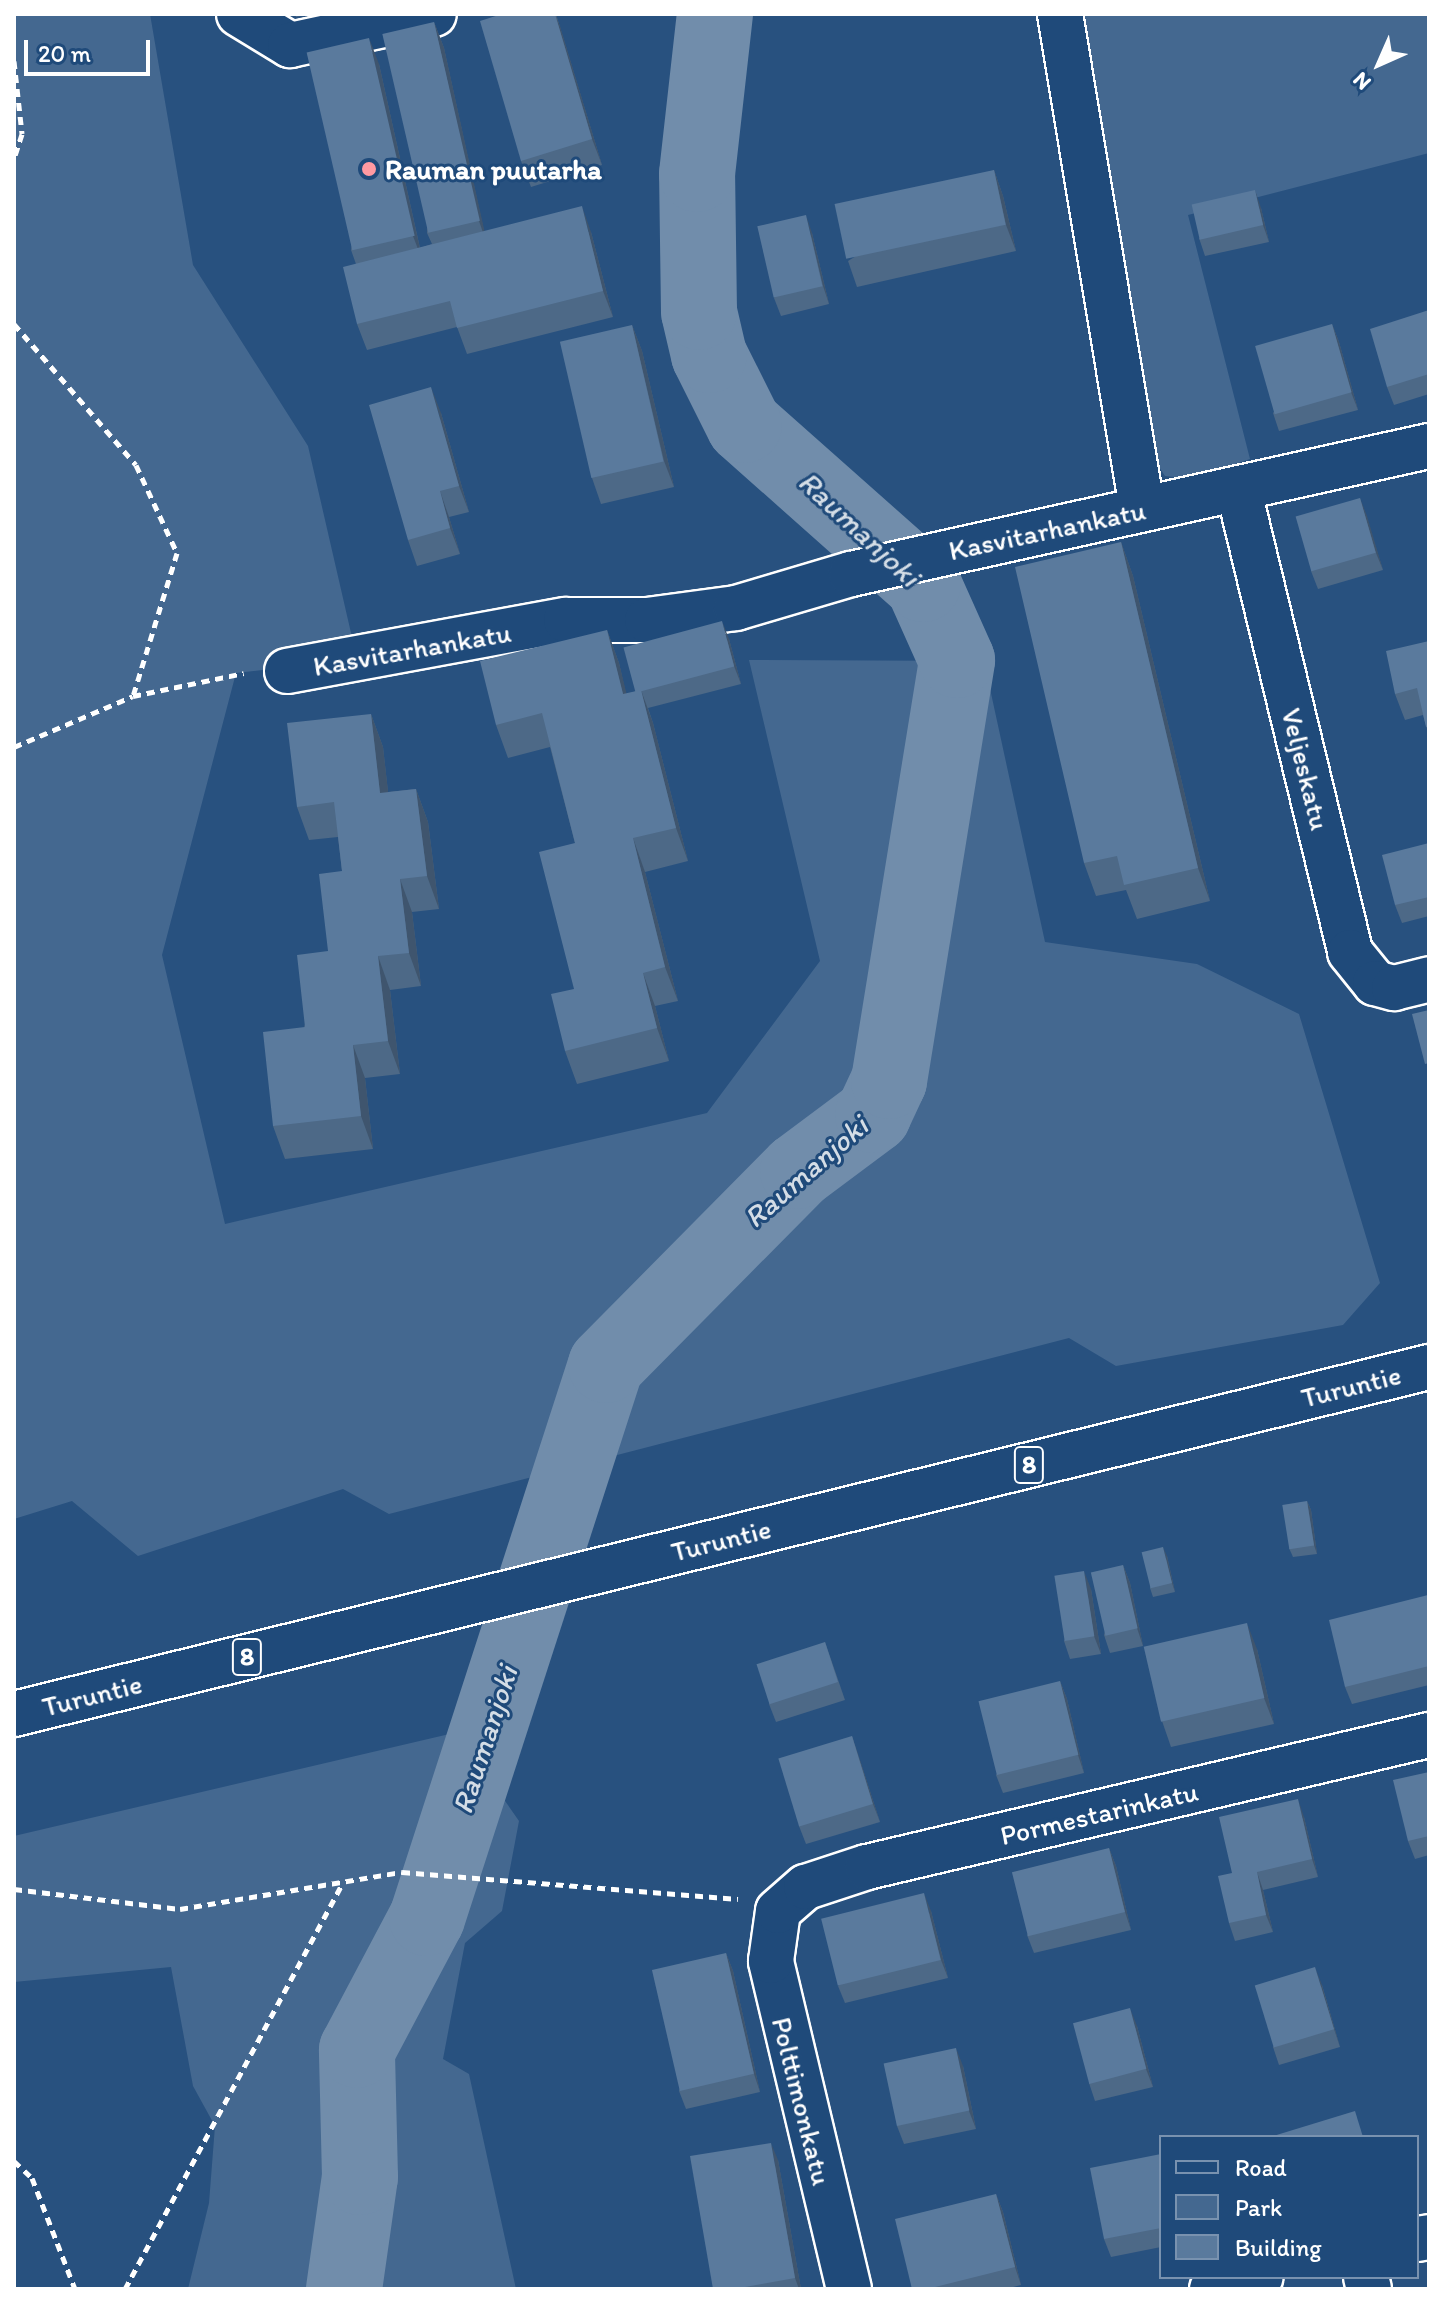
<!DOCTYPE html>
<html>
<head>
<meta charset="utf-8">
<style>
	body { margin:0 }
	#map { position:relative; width:1443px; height:2303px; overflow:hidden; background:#28517f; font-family:Itim,sans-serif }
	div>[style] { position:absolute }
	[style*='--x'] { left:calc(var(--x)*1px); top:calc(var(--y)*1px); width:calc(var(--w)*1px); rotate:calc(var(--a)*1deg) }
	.green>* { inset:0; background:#446890 }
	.river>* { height:76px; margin:-38px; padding:0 38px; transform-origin:38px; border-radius:38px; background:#718dab }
	.path>* { height:5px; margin-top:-2.5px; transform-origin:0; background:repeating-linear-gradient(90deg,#fff 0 8px,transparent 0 14px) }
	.roads { filter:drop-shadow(2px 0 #fff) drop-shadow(-2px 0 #fff) drop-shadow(0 2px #fff) drop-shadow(0 -2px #fff) }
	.minor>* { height:44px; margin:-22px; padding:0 22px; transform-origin:22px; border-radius:22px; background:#1f4a7a }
	.highway>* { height:44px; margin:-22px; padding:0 22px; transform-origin:22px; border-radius:22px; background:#1f4a7a }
	.wall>* { inset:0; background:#4d6987 }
	.shaded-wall>* { inset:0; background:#3f556e }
	.building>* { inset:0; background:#5a7a9d; transform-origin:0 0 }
	.dots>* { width:22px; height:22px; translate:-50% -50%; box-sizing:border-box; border:4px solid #1f4a7a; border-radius:50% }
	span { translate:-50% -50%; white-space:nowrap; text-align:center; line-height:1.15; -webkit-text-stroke:6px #1f4a7a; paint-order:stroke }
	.shield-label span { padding:2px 6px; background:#1f4a7a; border:2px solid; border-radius:6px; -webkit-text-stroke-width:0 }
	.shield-label { font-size:26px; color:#fff; font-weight:700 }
	.poi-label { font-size:28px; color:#fff; font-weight:700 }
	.left { translate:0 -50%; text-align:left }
	.street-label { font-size:28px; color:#fff }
	.water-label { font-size:30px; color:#d4dde6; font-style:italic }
	.frame { position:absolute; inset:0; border:16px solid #fff; pointer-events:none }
	.legend { position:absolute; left:1159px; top:2135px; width:260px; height:144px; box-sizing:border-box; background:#1f4a7a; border:2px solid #7992af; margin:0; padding:10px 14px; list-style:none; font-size:24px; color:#fff }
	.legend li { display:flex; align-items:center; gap:16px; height:40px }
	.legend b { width:40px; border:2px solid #7992af }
	.north { position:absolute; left:1339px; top:24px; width:80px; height:80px; -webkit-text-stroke:6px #1f4a7a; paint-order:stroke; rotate:225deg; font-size:22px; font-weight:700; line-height:32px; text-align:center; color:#fff }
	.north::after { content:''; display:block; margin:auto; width:28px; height:36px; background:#fff; clip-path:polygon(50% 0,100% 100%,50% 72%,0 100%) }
	.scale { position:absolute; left:24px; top:40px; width:126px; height:36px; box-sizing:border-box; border:4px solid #fff; border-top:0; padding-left:10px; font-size:24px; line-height:28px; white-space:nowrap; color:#fff; -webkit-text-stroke:6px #1f4a7a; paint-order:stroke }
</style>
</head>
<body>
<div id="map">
	<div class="green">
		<div style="clip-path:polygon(14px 14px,150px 14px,193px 265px,308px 446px,357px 659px,236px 673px,162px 955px,225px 1224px,707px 1113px,820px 961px,749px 660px,984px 661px,1045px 942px,1197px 964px,1299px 1014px,1380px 1283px,1343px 1325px,1116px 1366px,1069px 1338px,389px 1514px,343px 1489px,138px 1556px,72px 1501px,14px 1519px)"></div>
		<div style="clip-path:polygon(1070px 14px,1429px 14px,1429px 153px,1188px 215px,1250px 459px,1192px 479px,1165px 476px,1153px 458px)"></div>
		<div style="clip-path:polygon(458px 1732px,392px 1965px,336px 2049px,347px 2182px,318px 2289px,188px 2289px,209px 2203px,215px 2126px,193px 2086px,171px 1967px,14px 1982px,14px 1836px)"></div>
		<div style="clip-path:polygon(496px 1788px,519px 1821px,502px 1911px,465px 1943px,443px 2059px,469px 2074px,516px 2289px,371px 2289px,383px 2050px,449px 1918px)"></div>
	</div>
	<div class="river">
		<div style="--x:344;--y:2289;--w:113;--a:-81.9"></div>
		<div style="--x:360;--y:2177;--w:127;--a:-91.4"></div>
		<div style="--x:357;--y:2050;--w:149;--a:-62.1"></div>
		<div style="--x:427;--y:1918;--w:581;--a:-72.06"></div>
		<div style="--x:606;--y:1365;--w:273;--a:-45.3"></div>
		<div style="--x:798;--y:1171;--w:94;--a:-36.7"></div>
		<div style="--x:873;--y:1115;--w:38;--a:-65"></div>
		<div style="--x:889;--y:1081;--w:426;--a:-80.8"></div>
		<div style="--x:957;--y:660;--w:83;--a:-114.1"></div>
		<div style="--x:923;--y:584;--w:239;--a:-138.4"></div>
		<div style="--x:744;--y:425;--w:78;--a:-116.6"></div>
		<div style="--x:709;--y:355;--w:44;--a:-103.1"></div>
		<div style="--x:699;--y:312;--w:138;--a:-90.8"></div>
		<div style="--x:697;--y:174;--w:161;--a:-83.6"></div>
	</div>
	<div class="path">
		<div style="--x:14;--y:61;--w:73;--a:83.7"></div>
		<div style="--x:22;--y:134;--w:25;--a:108"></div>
		<div style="--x:14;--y:324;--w:186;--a:49.1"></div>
		<div style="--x:136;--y:465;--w:97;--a:65"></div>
		<div style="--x:177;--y:553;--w:150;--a:107.1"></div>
		<div style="--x:14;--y:747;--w:129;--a:-23.2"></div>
		<div style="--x:133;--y:696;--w:113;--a:-11.7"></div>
		<div style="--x:14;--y:1889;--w:167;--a:6.9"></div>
		<div style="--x:180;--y:1909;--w:225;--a:-9.5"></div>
		<div style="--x:402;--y:1872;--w:337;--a:4.6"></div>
		<div style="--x:14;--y:2161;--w:25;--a:43"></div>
		<div style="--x:32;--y:2178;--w:119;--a:68.8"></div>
		<div style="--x:125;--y:2289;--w:459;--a:-61.8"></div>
	</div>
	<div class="roads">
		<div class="minor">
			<div style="--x:239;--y:14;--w:60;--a:31.3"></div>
			<div style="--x:290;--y:45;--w:147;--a:-12.1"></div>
			<div style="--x:1060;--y:14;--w:501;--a:80.58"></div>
			<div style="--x:1239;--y:492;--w:473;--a:76.4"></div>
			<div style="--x:1350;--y:952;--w:40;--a:51"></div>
			<div style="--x:1375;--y:983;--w:20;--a:15"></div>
			<div style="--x:1394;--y:988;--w:36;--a:-14"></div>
			<div style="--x:287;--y:671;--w:284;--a:-10.4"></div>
			<div style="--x:566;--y:620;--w:81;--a:0"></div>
			<div style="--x:647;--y:620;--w:90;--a:-7.7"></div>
			<div style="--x:736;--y:608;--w:120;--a:-16.5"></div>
			<div style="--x:851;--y:574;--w:592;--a:-12.49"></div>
			<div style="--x:1417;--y:2239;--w:12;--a:-9"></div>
			<div style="--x:1366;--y:2277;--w:12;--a:76"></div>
			<div style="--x:849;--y:2289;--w:337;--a:-103.4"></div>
			<div style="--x:771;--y:1961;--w:50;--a:-82"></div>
			<div style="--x:778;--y:1911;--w:37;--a:-41"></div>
			<div style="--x:806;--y:1887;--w:64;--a:-18.2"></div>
			<div style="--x:867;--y:1867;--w:577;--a:-13.22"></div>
			<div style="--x:1212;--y:2289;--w:50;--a:-13.8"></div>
		</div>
		<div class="highway">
			<div style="--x:14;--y:1714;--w:1457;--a:-13.78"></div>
		</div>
	</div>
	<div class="wall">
		<div style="clip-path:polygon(295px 14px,310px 14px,296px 17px)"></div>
		<div style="clip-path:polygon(502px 14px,556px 14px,602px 165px,531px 187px,521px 161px)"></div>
		<div style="clip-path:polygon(434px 22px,444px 48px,484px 231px,591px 232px,613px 317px,467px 354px,457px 327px,367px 350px,357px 324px,356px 264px,351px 250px,379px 64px,420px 248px,432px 244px,427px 233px)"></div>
		<div style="clip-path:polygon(994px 170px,1003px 196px,1016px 251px,857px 287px,848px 261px)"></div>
		<div style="clip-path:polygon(1261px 208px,1269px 242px,1205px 256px,1199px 238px)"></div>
		<div style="clip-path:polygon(812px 233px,829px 304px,781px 316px,774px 298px)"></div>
		<div style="clip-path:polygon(1429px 310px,1429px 394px,1394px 405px,1387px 387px)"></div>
		<div style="clip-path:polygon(1332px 324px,1339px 342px,1358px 410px,1279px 431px,1273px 413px)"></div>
		<div style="clip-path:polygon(632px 325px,642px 351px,674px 487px,601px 504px,592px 478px)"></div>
		<div style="clip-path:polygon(441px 413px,469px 512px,449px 517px,460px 554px,417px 566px,408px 540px)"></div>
		<div style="clip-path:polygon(1360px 498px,1383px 570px,1318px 589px,1311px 571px)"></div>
		<div style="clip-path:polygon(1121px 542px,1133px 576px,1210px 901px,1137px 919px,1126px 890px,1096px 896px,1084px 863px)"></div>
		<div style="clip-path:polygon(607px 630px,619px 663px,626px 694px,634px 692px,729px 639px,741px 684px,648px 708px,653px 723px,688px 861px,645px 872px,678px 1001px,655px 1006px,669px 1061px,577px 1084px,565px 1051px,574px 989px,575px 843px,550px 747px,508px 758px,496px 725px)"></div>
		<div style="clip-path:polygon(1429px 641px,1429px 736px,1423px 715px,1405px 720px,1395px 694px)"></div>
		<div style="clip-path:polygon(371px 714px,383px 747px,388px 792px,416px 789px,428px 822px,439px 909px,412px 912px,421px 986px,390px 990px,400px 1074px,365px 1078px,373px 1149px,285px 1159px,273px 1126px,328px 951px,342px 871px,338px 837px,309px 840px,297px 807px)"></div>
		<div style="clip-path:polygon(1429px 843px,1429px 916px,1402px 923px,1395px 905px)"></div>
		<div style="clip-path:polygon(1307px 1501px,1311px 1510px,1317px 1554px,1293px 1557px,1289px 1548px)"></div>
		<div style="clip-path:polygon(1167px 1556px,1175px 1592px,1153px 1597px,1150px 1588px)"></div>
		<div style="clip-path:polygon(1123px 1565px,1130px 1583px,1143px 1646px,1110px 1653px,1104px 1635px)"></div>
		<div style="clip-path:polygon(1091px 1589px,1101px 1654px,1070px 1659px,1064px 1641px)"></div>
		<div style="clip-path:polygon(1429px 1599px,1429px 1685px,1352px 1704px,1345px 1687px)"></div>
		<div style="clip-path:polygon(825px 1642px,845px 1700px,776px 1722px,769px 1704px)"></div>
		<div style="clip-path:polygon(1257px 1649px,1274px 1724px,1171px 1747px,1162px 1721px)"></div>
		<div style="clip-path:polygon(1060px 1681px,1067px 1699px,1084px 1773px,1003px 1793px,996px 1775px)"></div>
		<div style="clip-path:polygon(852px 1736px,880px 1822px,806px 1844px,799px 1826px)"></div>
		<div style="clip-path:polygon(1429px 1772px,1429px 1855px,1415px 1859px,1408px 1841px)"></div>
		<div style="clip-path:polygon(1304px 1817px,1318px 1877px,1263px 1890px,1273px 1932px,1235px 1941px,1229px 1923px,1232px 1873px)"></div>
		<div style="clip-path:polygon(1109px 1848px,1116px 1866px,1131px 1930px,1034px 1953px,1027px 1935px)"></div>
		<div style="clip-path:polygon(931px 1911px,948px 1978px,845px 2003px,838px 1986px)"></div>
		<div style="clip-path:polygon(726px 1953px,733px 1971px,760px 2092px,686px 2109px,679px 2091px)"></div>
		<div style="clip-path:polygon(1322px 1985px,1340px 2047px,1279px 2065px,1273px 2047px)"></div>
		<div style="clip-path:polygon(1137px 2026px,1153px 2087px,1095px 2101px,1089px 2083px)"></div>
		<div style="clip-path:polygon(963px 2066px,976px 2129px,904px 2144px,897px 2126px)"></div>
		<div style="clip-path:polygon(1161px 2154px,1161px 2247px,1111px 2257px,1104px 2239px)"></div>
		<div style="clip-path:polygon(778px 2160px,801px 2289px,713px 2289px)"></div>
		<div style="clip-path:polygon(996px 2194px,1003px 2212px,1021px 2285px,1006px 2289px,912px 2289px)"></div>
	</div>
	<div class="shaded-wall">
		<div style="clip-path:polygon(555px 14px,560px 26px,602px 165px,592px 139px)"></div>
		<div style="clip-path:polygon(434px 22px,444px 48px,488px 247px,479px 221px)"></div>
		<div style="clip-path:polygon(369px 38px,379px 64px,423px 262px,413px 236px)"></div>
		<div style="clip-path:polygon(994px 170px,1003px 196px,1016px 251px,1006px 225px)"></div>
		<div style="clip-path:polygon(1255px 190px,1261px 208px,1269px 242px,1263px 225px)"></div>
		<div style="clip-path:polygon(582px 206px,591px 232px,613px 317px,603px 291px)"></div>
		<div style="clip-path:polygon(806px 215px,812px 233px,829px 304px,823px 286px)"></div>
		<div style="clip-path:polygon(1332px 324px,1339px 342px,1358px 410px,1351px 392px)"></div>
		<div style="clip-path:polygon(632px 325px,642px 351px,674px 487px,664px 461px)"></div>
		<div style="clip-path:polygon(431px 387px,441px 413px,469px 512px,459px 486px)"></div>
		<div style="clip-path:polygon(440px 491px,449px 517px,460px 554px,450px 528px)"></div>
		<div style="clip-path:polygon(1360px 498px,1367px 516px,1383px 570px,1376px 553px)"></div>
		<div style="clip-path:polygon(1121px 542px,1133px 576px,1210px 901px,1198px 868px)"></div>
		<div style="clip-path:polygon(722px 621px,729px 639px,741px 684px,734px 666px)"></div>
		<div style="clip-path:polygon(607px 630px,619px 663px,635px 728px,623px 694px)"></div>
		<div style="clip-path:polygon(641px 690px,653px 723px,688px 861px,676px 828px)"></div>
		<div style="clip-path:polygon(371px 714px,383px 747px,392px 826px,380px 793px)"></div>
		<div style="clip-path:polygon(416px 789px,428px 822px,439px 909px,427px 876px)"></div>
		<div style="clip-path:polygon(633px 838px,645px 872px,678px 1001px,665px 967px)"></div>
		<div style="clip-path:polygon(400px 879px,412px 912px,421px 986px,409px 953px)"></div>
		<div style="clip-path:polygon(378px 956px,390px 990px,400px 1074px,388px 1041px)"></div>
		<div style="clip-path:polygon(643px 973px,655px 1006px,669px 1061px,657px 1028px)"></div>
		<div style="clip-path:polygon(353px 1045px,365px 1078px,373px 1149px,361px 1116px)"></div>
		<div style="clip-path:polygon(1307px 1501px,1311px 1510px,1317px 1554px,1314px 1545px)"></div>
		<div style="clip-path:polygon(1163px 1547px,1167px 1556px,1175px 1592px,1172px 1583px)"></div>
		<div style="clip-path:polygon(1123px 1565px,1130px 1583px,1143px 1646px,1137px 1628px)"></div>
		<div style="clip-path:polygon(1084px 1571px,1091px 1589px,1101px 1654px,1094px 1636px)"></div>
		<div style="clip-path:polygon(1247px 1623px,1257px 1649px,1274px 1724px,1264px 1698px)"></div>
		<div style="clip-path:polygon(1060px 1681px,1067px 1699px,1084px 1773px,1078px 1755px)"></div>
		<div style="clip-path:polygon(852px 1736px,858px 1754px,880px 1822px,873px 1804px)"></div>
		<div style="clip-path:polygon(1298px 1799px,1304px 1817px,1318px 1877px,1312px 1859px)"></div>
		<div style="clip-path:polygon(1109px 1848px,1116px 1866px,1131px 1930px,1125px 1912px)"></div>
		<div style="clip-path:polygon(1257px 1872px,1263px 1890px,1273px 1932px,1266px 1915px)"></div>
		<div style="clip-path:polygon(924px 1893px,931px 1911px,948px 1978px,941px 1960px)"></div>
		<div style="clip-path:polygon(726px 1953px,733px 1971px,760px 2092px,754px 2074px)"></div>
		<div style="clip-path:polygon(1315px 1967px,1322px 1985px,1340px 2047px,1334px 2029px)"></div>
		<div style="clip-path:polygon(1130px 2008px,1137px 2026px,1153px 2087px,1146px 2069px)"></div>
		<div style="clip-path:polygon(956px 2048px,963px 2066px,976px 2129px,969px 2111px)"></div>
		<div style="clip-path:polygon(771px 2143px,778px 2160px,801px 2289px,799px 2289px,795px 2278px)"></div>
		<div style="clip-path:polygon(996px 2194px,1003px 2212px,1021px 2285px,1015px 2267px)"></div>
	</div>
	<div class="building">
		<div style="clip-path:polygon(502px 14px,555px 14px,592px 139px,521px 161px,480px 21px)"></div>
		<div style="left:434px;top:22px;width:204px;height:53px;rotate:77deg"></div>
		<div style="left:369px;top:38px;width:203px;height:64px;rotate:77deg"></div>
		<div style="left:994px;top:170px;width:56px;height:163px;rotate:78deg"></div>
		<div style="left:1255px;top:190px;width:36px;height:65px;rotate:77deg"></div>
		<div style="clip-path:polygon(582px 206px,603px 291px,457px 328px,450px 301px,357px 324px,343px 267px)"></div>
		<div style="left:806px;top:215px;width:73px;height:50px;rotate:77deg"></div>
		<div style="clip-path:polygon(1429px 310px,1429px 374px,1387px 387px,1370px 329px)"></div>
		<div style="left:1332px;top:324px;width:71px;height:80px;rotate:74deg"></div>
		<div style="left:632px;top:325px;width:140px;height:74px;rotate:77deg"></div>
		<div style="clip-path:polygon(431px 387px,459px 486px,440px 491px,450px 528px,408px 540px,369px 405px)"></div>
		<div style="left:1360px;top:498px;width:57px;height:67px;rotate:74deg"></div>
		<div style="clip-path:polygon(1121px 542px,1198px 868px,1124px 885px,1117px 856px,1084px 863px,1015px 567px)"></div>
		<div style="left:722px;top:621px;width:47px;height:102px;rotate:75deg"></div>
		<div style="clip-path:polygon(607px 630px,623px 694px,641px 690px,676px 828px,633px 838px,665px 967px,643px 973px,657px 1028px,565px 1051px,551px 994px,574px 989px,539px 852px,575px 843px,542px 713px,496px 725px,480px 661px)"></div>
		<div style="clip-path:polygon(1429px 641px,1429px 726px,1426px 727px,1417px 688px,1395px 694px,1386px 651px)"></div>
		<div style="clip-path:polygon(371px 714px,380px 793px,416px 789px,427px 876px,400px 879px,409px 953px,378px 956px,388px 1041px,353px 1045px,361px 1116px,273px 1126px,263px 1032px,305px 1027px,297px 955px,328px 951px,319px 874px,342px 871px,334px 802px,297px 807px,287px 723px)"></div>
		<div style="clip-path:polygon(1429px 843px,1429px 897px,1395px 905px,1382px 855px)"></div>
		<div style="clip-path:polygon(1429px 1010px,1429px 1063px,1425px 1064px,1412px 1014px)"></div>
		<div style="left:1307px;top:1501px;width:45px;height:25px;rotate:81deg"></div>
		<div style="left:1163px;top:1547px;width:37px;height:22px;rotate:76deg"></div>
		<div style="left:1123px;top:1565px;width:65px;height:33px;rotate:77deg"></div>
		<div style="left:1084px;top:1571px;width:66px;height:30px;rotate:81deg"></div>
		<div style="clip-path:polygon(1428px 1595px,1429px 1601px,1429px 1666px,1345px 1687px,1329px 1620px)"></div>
		<div style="left:1247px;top:1623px;width:77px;height:106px;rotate:77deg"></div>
		<div style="left:825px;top:1642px;width:42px;height:72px;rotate:72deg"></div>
		<div style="left:1060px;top:1681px;width:76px;height:84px;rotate:76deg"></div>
		<div style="left:852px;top:1736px;width:71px;height:77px;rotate:73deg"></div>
		<div style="clip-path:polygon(1429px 1772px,1429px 1836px,1408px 1841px,1393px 1780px)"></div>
		<div style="clip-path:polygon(1298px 1799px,1312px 1859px,1257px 1872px,1266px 1915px,1229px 1923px,1218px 1876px,1232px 1873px,1219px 1817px)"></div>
		<div style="left:1109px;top:1848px;width:66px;height:100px;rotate:76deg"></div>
		<div style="left:924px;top:1893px;width:69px;height:106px;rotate:76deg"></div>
		<div style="left:726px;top:1953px;width:124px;height:76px;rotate:77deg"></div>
		<div style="left:1315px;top:1967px;width:65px;height:63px;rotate:73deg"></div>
		<div style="left:1130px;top:2008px;width:63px;height:59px;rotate:75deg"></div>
		<div style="left:956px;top:2048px;width:64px;height:74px;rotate:78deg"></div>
		<div style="clip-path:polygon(1355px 2111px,1363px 2137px,1270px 2137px)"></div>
		<div style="clip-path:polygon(771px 2143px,795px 2278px,734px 2289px,713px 2289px,690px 2156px)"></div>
		<div style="clip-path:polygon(1161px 2154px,1161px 2228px,1104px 2239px,1090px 2168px)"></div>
		<div style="clip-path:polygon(996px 2194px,1015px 2267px,927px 2289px,912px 2289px,895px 2219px)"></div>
	</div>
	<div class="dots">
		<div style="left:369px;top:169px;background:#ff9aa2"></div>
	</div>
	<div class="shield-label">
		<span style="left:1029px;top:1465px">8</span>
		<span style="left:247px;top:1657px">8</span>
	</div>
	<div class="poi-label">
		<span class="left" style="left:385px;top:169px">Rauman puutarha</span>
	</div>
	<div class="street-label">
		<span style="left:1047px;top:530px;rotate:-12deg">Kasvitarhankatu</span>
		<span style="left:412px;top:649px;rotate:-10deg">Kasvitarhankatu</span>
		<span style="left:1306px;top:769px;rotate:76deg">Veljeskatu</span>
		<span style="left:1351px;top:1386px;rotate:-14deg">Turuntie</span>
		<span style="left:721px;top:1540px;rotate:-14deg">Turuntie</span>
		<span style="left:92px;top:1695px;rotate:-14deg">Turuntie</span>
		<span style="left:1099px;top:1813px;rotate:-13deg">Pormestarinkatu</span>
		<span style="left:802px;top:2101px;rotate:76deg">Polttimonkatu</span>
	</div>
	<div class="water-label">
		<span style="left:859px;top:529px;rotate:43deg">Raumanjoki</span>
		<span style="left:806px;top:1172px;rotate:-41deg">Raumanjoki</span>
		<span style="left:485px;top:1740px;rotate:-72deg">Raumanjoki</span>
	</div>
	<div class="frame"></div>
	<ul class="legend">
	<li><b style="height:10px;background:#1f4a7a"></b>Road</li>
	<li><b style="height:22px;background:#446890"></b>Park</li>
	<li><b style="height:22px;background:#5a7a9d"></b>Building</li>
	</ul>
	<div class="north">N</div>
	<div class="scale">20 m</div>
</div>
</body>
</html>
